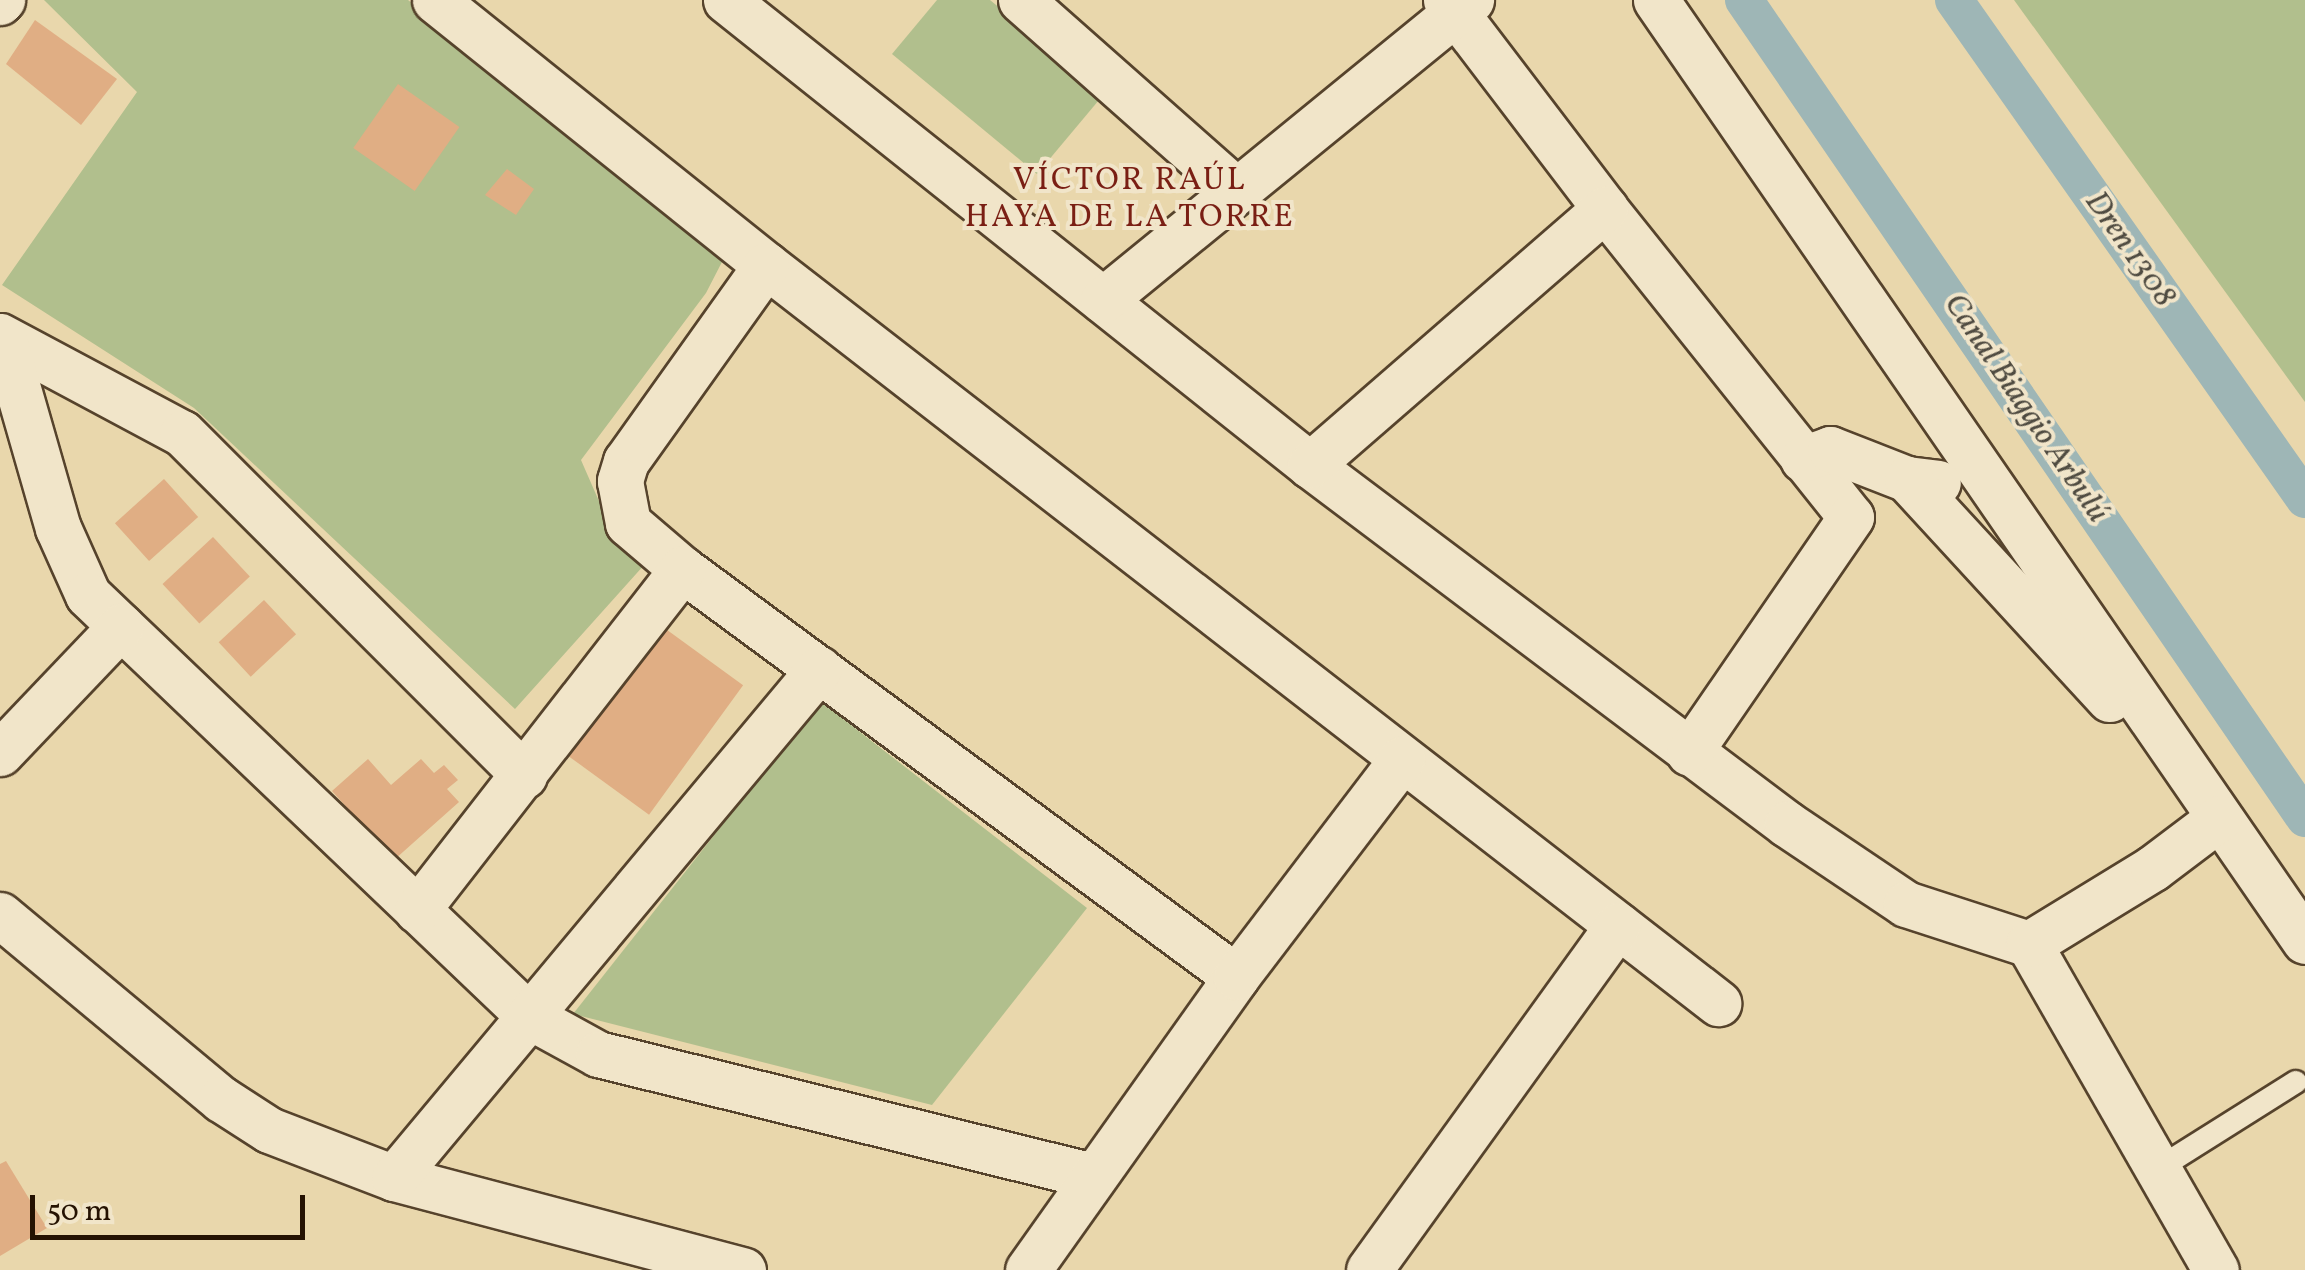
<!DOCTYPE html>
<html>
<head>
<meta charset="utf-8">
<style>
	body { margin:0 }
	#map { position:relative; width:2305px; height:1270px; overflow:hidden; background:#e9d7ac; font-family:Vollkorn,serif }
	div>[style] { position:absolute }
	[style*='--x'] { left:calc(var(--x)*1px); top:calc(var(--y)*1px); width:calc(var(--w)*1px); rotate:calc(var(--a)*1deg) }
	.green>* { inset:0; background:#b1bf8d }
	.canal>* { height:38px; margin:-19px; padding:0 19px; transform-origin:19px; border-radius:19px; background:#9eb6b6 }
	.building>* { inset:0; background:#e0ae84; transform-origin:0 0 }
	.roads { filter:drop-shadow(2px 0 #56432c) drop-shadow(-2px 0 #56432c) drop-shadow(0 2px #56432c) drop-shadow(0 -2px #56432c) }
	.service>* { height:22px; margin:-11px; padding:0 11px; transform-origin:11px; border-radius:11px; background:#f1e5c9 }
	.minor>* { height:45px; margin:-22.5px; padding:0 22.5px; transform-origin:22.5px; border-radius:22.5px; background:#f1e5c9 }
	span { translate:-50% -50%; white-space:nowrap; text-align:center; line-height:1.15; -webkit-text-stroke:8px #f1e5c9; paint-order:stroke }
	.neighbourhood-label { font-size:32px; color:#7a1f14; letter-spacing:2.5px }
	.water-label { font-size:32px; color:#4f4b41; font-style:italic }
	.scale { position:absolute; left:30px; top:1195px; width:275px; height:45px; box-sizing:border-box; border:5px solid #251202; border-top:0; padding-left:12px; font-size:30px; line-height:35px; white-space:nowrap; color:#251202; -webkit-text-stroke:8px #f1e5c9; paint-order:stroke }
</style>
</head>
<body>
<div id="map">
	<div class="green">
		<div style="clip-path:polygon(44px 0,408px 0,707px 238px,723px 260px,706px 293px,581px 460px,612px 531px,645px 564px,515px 709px,194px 408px,2px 285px,137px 92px)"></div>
		<div style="clip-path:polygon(937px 0,990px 0,1104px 94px,1037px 174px,892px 54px)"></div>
		<div style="clip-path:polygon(2014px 0,2305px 0,2305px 402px)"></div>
		<div style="clip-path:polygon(820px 701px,1087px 908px,932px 1105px,573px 1014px)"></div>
	</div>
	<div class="canal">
		<div style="--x:1744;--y:0;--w:992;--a:55.56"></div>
		<div style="--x:1954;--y:0;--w:610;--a:54.88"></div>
	</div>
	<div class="building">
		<div style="clip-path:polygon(35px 20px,117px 79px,81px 125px,6px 64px)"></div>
		<div style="left:398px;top:84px;width:75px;height:78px;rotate:35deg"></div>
		<div style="clip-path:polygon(507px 169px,534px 189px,516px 215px,485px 195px)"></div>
		<div style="left:164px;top:479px;width:51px;height:66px;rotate:48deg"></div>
		<div style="left:213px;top:537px;width:54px;height:69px;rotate:47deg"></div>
		<div style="left:264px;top:600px;width:47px;height:62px;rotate:47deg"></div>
		<div style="left:663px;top:627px;width:99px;height:160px;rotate:36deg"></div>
		<div style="clip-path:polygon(368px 759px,391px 785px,421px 759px,434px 773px,444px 765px,458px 780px,447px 789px,459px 802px,394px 860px,332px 791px)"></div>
		<div style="clip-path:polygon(6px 1161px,47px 1228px,0 1256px,0 1164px)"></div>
	</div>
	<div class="roads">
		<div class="service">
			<div style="--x:2156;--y:1170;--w:165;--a:-32.2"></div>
		</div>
		<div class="minor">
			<div style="--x:435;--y:0;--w:424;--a:38.7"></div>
			<div style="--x:766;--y:265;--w:1205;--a:37.78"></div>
			<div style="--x:726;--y:0;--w:747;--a:38.53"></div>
			<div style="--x:1310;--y:465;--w:597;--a:36.97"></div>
			<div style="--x:1787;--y:824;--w:143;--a:33.9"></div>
			<div style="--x:1906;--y:904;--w:129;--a:18"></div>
			<div style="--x:2029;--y:944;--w:376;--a:60.2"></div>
			<div style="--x:1021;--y:0;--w:288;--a:41.5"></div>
			<div style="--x:1446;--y:0;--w:263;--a:52.7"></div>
			<div style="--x:1605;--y:209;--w:394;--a:51.4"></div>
			<div style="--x:1851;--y:517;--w:286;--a:124.5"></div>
			<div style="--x:1656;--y:0;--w:1143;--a:55.41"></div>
			<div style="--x:0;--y:2;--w:3;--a:-45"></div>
			<div style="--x:766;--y:265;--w:241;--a:125.5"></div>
			<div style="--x:626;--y:461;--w:21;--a:107"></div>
			<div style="--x:620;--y:481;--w:43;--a:79.2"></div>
			<div style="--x:628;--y:523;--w:71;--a:40.4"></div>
			<div style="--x:682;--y:569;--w:688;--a:36.37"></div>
			<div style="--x:1103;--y:300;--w:475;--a:-39.2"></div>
			<div style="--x:0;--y:336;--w:206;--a:28.1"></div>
			<div style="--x:182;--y:433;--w:484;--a:45"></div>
			<div style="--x:4;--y:340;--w:196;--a:74"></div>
			<div style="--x:58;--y:528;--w:73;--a:65.9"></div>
			<div style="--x:88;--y:595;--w:610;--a:43.67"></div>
			<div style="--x:529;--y:1016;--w:79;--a:28.8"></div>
			<div style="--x:598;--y:1054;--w:510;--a:13.85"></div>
			<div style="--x:1803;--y:459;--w:29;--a:-20"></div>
			<div style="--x:1830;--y:449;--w:83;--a:21.3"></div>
			<div style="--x:1907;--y:479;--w:31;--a:7"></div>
			<div style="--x:1310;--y:465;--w:391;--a:-41"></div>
			<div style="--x:1907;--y:479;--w:299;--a:47.4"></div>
			<div style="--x:0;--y:753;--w:175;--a:-46.4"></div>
			<div style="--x:417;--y:910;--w:432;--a:-52.1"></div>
			<div style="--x:0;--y:915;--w:288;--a:39.8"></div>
			<div style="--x:221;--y:1099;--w:57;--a:32.9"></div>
			<div style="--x:269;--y:1130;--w:134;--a:21"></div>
			<div style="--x:394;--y:1178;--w:361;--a:14.8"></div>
			<div style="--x:2029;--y:944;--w:145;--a:-31.5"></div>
			<div style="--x:2153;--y:868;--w:83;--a:-37.1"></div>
			<div style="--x:394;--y:1178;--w:663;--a:-50.14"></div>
			<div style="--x:1028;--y:1270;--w:359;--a:-54.6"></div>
			<div style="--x:1236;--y:977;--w:274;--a:-52.7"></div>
			<div style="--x:1369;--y:1270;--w:425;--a:-54.2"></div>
		</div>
	</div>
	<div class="neighbourhood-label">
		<span style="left:1130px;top:200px">VÍCTOR RAÚL<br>HAYA DE LA TORRE</span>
	</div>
	<div class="water-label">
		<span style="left:2129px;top:250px;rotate:55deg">Dren 1308</span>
		<span style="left:2025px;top:409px;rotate:56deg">Canal Biaggio Arbulú</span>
	</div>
	<div class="scale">50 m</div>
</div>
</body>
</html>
